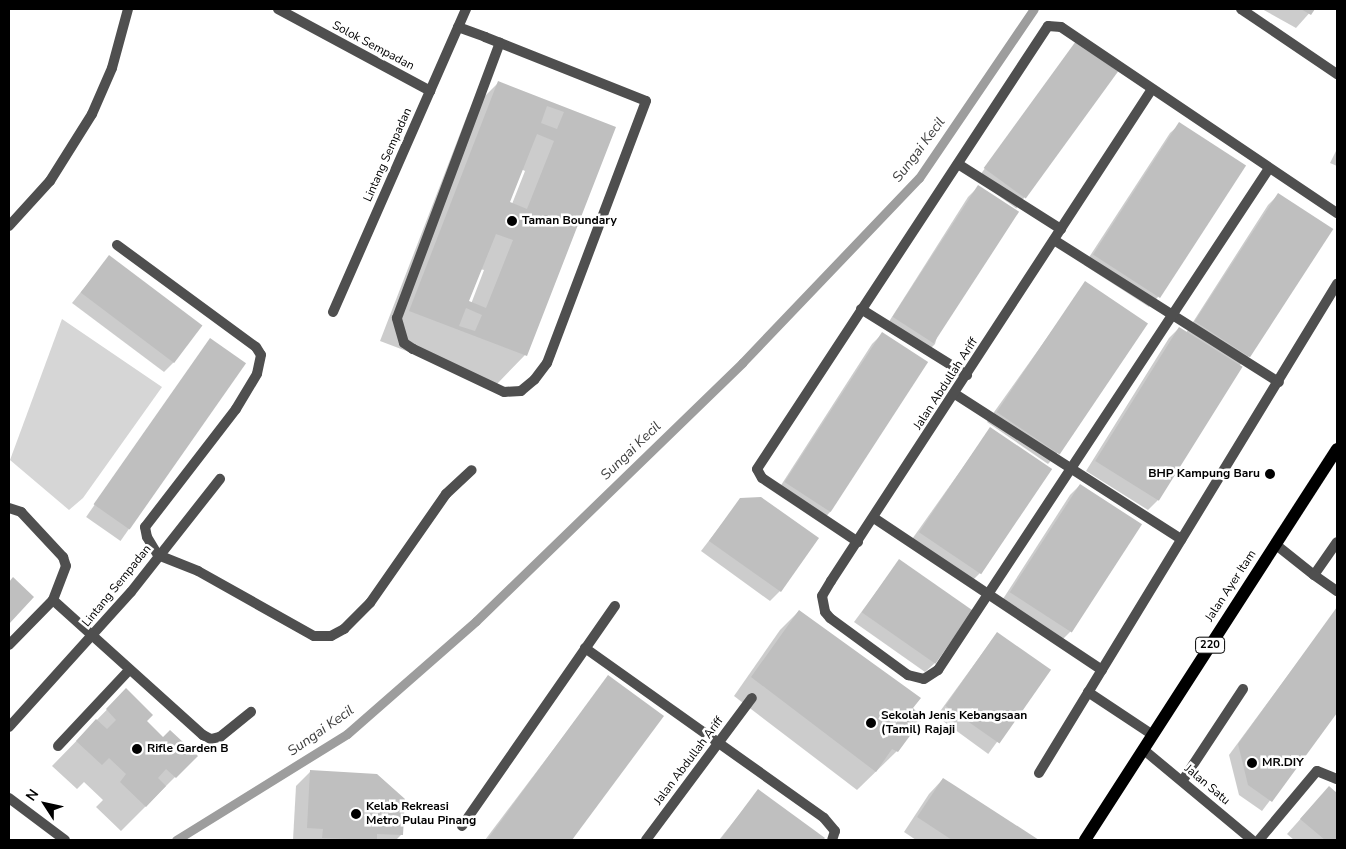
<!DOCTYPE html>
<html>
<head>
<meta charset="utf-8">
<style>
	body { margin:0 }
	#map { position:relative; width:1346px; height:849px; overflow:hidden; background:#fff; font-family:"Nunito Sans",sans-serif }
	div>[style] { position:absolute }
	[style*='--x'] { left:calc(var(--x)*1px); top:calc(var(--y)*1px); width:calc(var(--w)*1px); rotate:calc(var(--a)*1deg) }
	.green>* { inset:0; background:#d6d6d6 }
	.shadow>* { inset:0; background:#0003; transform-origin:0 0 }
	.stream>* { height:9px; margin:-4.5px; padding:0 4.5px; transform-origin:4.5px; border-radius:4.5px; background:#9d9d9d }
	.building>* { inset:0; background:#bfbfbf; transform-origin:0 0 }
	.service>* { height:10px; margin:-5px; padding:0 5px; transform-origin:5px; border-radius:5px; background:#4f4f4f }
	.minor>* { height:10px; margin:-5px; padding:0 5px; transform-origin:5px; border-radius:5px; background:#4f4f4f }
	.tertiary>* { height:10px; margin:-5px; padding:0 5px; transform-origin:5px; border-radius:5px; background:#4f4f4f }
	.primary>* { height:12px; margin:-6px; padding:0 6px; transform-origin:6px; border-radius:6px; background:#000 }
	.dots>* { width:14px; height:14px; translate:-50% -50%; box-sizing:border-box; border:2px solid #fff; border-radius:50% }
	span { translate:-50% -50%; white-space:nowrap; text-align:center; line-height:1.15; -webkit-text-stroke:5px #fff; paint-order:stroke }
	.shield-label span { padding:1px 4px; background:#fff; border:1px solid; border-radius:4px; -webkit-text-stroke-width:0 }
	.shield-label { font-size:11px; color:#000; font-weight:700 }
	.street-label { font-size:12px; color:#000 }
	.poi-label { font-size:12px; color:#000; font-weight:700 }
	.left { translate:0 -50%; text-align:left }
	.right { translate:-100% -50%; text-align:right }
	.water-label { font-size:14px; color:#3e3e3e; font-style:italic }
	.frame { position:absolute; inset:0; border:10px solid #000; pointer-events:none }
	.north { position:absolute; left:20px; top:779px; width:50px; height:50px; -webkit-text-stroke:4px #fff; paint-order:stroke; rotate:305deg; font-size:14px; font-weight:700; line-height:20px; text-align:center; color:#000 }
	.north::after { content:''; display:block; margin:auto; width:18px; height:22px; background:#000; clip-path:polygon(50% 0,100% 100%,50% 72%,0 100%) }
</style>
</head>
<body>
<div id="map">
	<div class="green">
		<div style="clip-path:polygon(62px 319px,162px 387px,83px 498px,69px 510px,10px 460px)"></div>
	</div>
	<div class="shadow">
		<div style="clip-path:polygon(1262px 9px,1313px 9px,1296px 28px)"></div>
		<div style="left:1076px;top:43px;width:49px;height:169px;rotate:36deg"></div>
		<div style="clip-path:polygon(evenodd,498px 83px,614px 128px,525px 355px,496px 385px,380px 341px,468px 113px,498px 83px,521px 169px,525px 171px,512px 204px,508px 202px,521px 169px,498px 83px,480px 269px,484px 270px,471px 304px,467px 302px,480px 269px)"></div>
		<div style="clip-path:polygon(1180px 124px,1158px 297px,1149px 307px,1084px 265px,1170px 133px)"></div>
		<div style="clip-path:polygon(1337px 149px,1337px 166px,1330px 163px)"></div>
		<div style="clip-path:polygon(978px 187px,935px 344px,925px 354px,885px 328px,968px 197px)"></div>
		<div style="clip-path:polygon(1278px 195px,1331px 229px,1249px 356px,1239px 366px,1158px 500px,1148px 510px,1086px 471px,1169px 338px,1179px 328px,1186px 333px,1268px 205px)"></div>
		<div style="clip-path:polygon(109px 257px,174px 362px,164px 372px,72px 303px)"></div>
		<div style="clip-path:polygon(1086px 283px,1057px 454px,1048px 464px,987px 422px)"></div>
		<div style="clip-path:polygon(882px 334px,830px 512px,821px 522px,776px 493px,872px 344px)"></div>
		<div style="left:210px;top:340px;width:42px;height:216px;rotate:35deg"></div>
		<div style="clip-path:polygon(990px 429px,980px 573px,970px 583px,910px 542px)"></div>
		<div style="clip-path:polygon(1080px 485px,1140px 524px,1071px 631px,1061px 641px,1001px 602px,1070px 495px)"></div>
		<div style="clip-path:polygon(741px 499px,780px 591px,770px 601px,701px 551px)"></div>
		<div style="clip-path:polygon(899px 561px,935px 663px,925px 672px,854px 622px)"></div>
		<div style="clip-path:polygon(1337px 609px,1337px 711px,1262px 811px,1239px 795px,1229px 755px)"></div>
		<div style="clip-path:polygon(799px 611px,912px 708px,897px 751px,857px 790px,734px 696px,780px 630px)"></div>
		<div style="left:997px;top:633px;width:64px;height:103px;rotate:36deg"></div>
		<div style="clip-path:polygon(608px 677px,662px 716px,571px 840px,485px 840px)"></div>
		<div style="clip-path:polygon(126px 690px,145px 721px,163px 739px,196px 756px,121px 831px,96px 807px,103px 800px,84px 782px,77px 789px,52px 766px)"></div>
		<div style="clip-path:polygon(311px 771px,402px 834px,396px 840px,293px 840px,296px 786px)"></div>
		<div style="clip-path:polygon(943px 779px,1036px 840px,916px 840px,904px 832px,929px 794px)"></div>
		<div style="clip-path:polygon(1329px 787px,1337px 794px,1337px 840px,1294px 840px,1287px 834px)"></div>
		<div style="clip-path:polygon(758px 791px,823px 838px,822px 840px,719px 840px)"></div>
	</div>
	<div class="stream">
		<div style="--x:176;--y:840;--w:201;--a:-31.8"></div>
		<div style="--x:347;--y:734;--w:171;--a:-41.2"></div>
		<div style="--x:476;--y:621;--w:371;--a:-44.1"></div>
		<div style="--x:742;--y:363;--w:256;--a:-46.3"></div>
		<div style="--x:919;--y:178;--w:204;--a:-55.8"></div>
	</div>
	<div class="building">
		<div style="clip-path:polygon(1301px 9px,1315px 9px,1311px 15px)"></div>
		<div style="left:1076px;top:41px;width:52px;height:157px;rotate:36deg"></div>
		<div style="clip-path:polygon(evenodd,498px 81px,616px 127px,527px 356px,409px 311px,498px 81px,547px 106px,564px 112px,557px 129px,541px 123px,547px 106px,498px 81px,537px 134px,554px 141px,527px 209px,510px 202px,537px 134px,498px 81px,496px 234px,513px 240px,486px 308px,469px 301px,496px 234px,498px 81px,466px 308px,482px 315px,475px 331px,459px 326px,466px 308px)"></div>
		<div style="left:1179px;top:122px;width:80px;height:158px;rotate:33deg"></div>
		<div style="left:978px;top:185px;width:49px;height:157px;rotate:33deg"></div>
		<div style="left:1278px;top:193px;width:66px;height:153px;rotate:33deg"></div>
		<div style="left:109px;top:255px;width:117px;height:47px;rotate:37deg"></div>
		<div style="left:1085px;top:281px;width:76px;height:158px;rotate:34deg"></div>
		<div style="left:1179px;top:327px;width:75px;height:158px;rotate:32deg"></div>
		<div style="left:882px;top:332px;width:55px;height:179px;rotate:33deg"></div>
		<div style="left:210px;top:338px;width:44px;height:203px;rotate:35deg"></div>
		<div style="left:990px;top:427px;width:75px;height:127px;rotate:34deg"></div>
		<div style="left:1080px;top:484px;width:74px;height:129px;rotate:33deg"></div>
		<div style="clip-path:polygon(761px 497px,819px 538px,781px 592px,709px 541px,740px 498px)"></div>
		<div style="left:899px;top:559px;width:90px;height:65px;rotate:35deg"></div>
		<div style="clip-path:polygon(13px 577px,34px 597px,9px 624px,9px 582px)"></div>
		<div style="clip-path:polygon(1337px 607px,1337px 713px,1272px 802px,1248px 785px,1238px 744px)"></div>
		<div style="clip-path:polygon(799px 610px,921px 698px,913px 708px,923px 718px,898px 752px,892px 749px,876px 772px,751px 677px)"></div>
		<div style="left:997px;top:632px;width:66px;height:90px;rotate:35deg"></div>
		<div style="clip-path:polygon(608px 675px,664px 716px,572px 840px,487px 840px)"></div>
		<div style="clip-path:polygon(126px 688px,153px 715px,147px 721px,163px 737px,170px 730px,198px 756px,176px 778px,166px 769px,158px 778px,166px 786px,146px 807px,120px 782px,126px 774px,109px 758px,102px 765px,76px 741px,96px 719px,107px 729px,116px 720px,106px 709px)"></div>
		<div style="clip-path:polygon(310px 770px,377px 774px,405px 799px,403px 835px,377px 834px,377px 840px,322px 838px,323px 829px,307px 828px)"></div>
		<div style="clip-path:polygon(943px 778px,954px 785px,1039px 840px,952px 840px,917px 817px)"></div>
		<div style="clip-path:polygon(1329px 786px,1337px 793px,1337px 840px,1325px 840px,1300px 819px)"></div>
		<div style="clip-path:polygon(758px 789px,825px 838px,823px 840px,720px 840px)"></div>
	</div>
	<div class="service">
		<div style="--x:458;--y:27;--w:29;--a:20"></div>
		<div style="--x:485;--y:37;--w:173;--a:21.7"></div>
		<div style="--x:646;--y:101;--w:280;--a:110.7"></div>
		<div style="--x:547;--y:363;--w:21;--a:127"></div>
		<div style="--x:534;--y:380;--w:17;--a:140"></div>
		<div style="--x:521;--y:391;--w:17;--a:177"></div>
		<div style="--x:504;--y:392;--w:101;--a:-154.7"></div>
		<div style="--x:413;--y:349;--w:11;--a:-146"></div>
		<div style="--x:404;--y:343;--w:26;--a:-106"></div>
		<div style="--x:397;--y:318;--w:294;--a:-69.5"></div>
		<div style="--x:958;--y:164;--w:122;--a:32.3"></div>
		<div style="--x:1054;--y:240;--w:266;--a:32.3"></div>
		<div style="--x:117;--y:245;--w:172;--a:36.3"></div>
		<div style="--x:256;--y:347;--w:9;--a:58"></div>
		<div style="--x:261;--y:355;--w:19;--a:102"></div>
		<div style="--x:257;--y:374;--w:41;--a:121"></div>
		<div style="--x:236;--y:409;--w:149;--a:127.6"></div>
		<div style="--x:145;--y:527;--w:10;--a:79"></div>
		<div style="--x:147;--y:537;--w:21;--a:59"></div>
		<div style="--x:158;--y:555;--w:43;--a:21.8"></div>
		<div style="--x:198;--y:571;--w:133;--a:29.3"></div>
		<div style="--x:314;--y:636;--w:17;--a:0"></div>
		<div style="--x:331;--y:636;--w:15;--a:-28"></div>
		<div style="--x:344;--y:629;--w:37;--a:-45"></div>
		<div style="--x:370;--y:603;--w:133;--a:-55.1"></div>
		<div style="--x:446;--y:494;--w:35;--a:-43"></div>
		<div style="--x:861;--y:309;--w:125;--a:31.9"></div>
		<div style="--x:955;--y:394;--w:269;--a:32.7"></div>
		<div style="--x:9;--y:508;--w:13;--a:18"></div>
		<div style="--x:21;--y:512;--w:62;--a:47"></div>
		<div style="--x:63;--y:557;--w:9;--a:72"></div>
		<div style="--x:66;--y:566;--w:36;--a:111"></div>
		<div style="--x:53;--y:600;--w:63;--a:134.4"></div>
		<div style="--x:874;--y:518;--w:274;--a:33.7"></div>
		<div style="--x:858;--y:542;--w:115;--a:-146.3"></div>
		<div style="--x:762;--y:478;--w:10;--a:-119"></div>
		<div style="--x:757;--y:469;--w:530;--a:-56.7"></div>
		<div style="--x:1048;--y:26;--w:13;--a:4"></div>
		<div style="--x:1061;--y:27;--w:333;--a:34"></div>
		<div style="--x:1275;--y:544;--w:50;--a:38.5"></div>
		<div style="--x:1314;--y:575;--w:40;--a:-55.1"></div>
		<div style="--x:1314;--y:575;--w:28;--a:35"></div>
		<div style="--x:831;--y:581;--w:17;--a:121"></div>
		<div style="--x:822;--y:596;--w:16;--a:79"></div>
		<div style="--x:825;--y:612;--w:8;--a:50"></div>
		<div style="--x:830;--y:618;--w:97;--a:36.2"></div>
		<div style="--x:908;--y:675;--w:16;--a:14"></div>
		<div style="--x:924;--y:679;--w:17;--a:-33"></div>
		<div style="--x:938;--y:670;--w:599;--a:-56.58"></div>
		<div style="--x:53;--y:600;--w:202;--a:42"></div>
		<div style="--x:203;--y:735;--w:9;--a:27"></div>
		<div style="--x:211;--y:739;--w:9;--a:-13"></div>
		<div style="--x:220;--y:737;--w:40;--a:-39"></div>
		<div style="--x:585;--y:648;--w:293;--a:35.4"></div>
		<div style="--x:824;--y:818;--w:17;--a:50"></div>
		<div style="--x:835;--y:831;--w:9;--a:108"></div>
		<div style="--x:1088;--y:692;--w:78;--a:33.5"></div>
		<div style="--x:58;--y:746;--w:104;--a:-46.9"></div>
		<div style="--x:1039;--y:773;--w:573;--a:-58.64"></div>
		<div style="--x:1183;--y:780;--w:109;--a:-56.6"></div>
		<div style="--x:462;--y:826;--w:268;--a:-55.2"></div>
		<div style="--x:1259;--y:840;--w:90;--a:-50"></div>
		<div style="--x:1317;--y:771;--w:22;--a:22"></div>
	</div>
	<div class="minor">
		<div style="--x:278;--y:9;--w:173;--a:28.3"></div>
		<div style="--x:1241;--y:9;--w:116;--a:34.1"></div>
		<div style="--x:9;--y:226;--w:61;--a:-47.7"></div>
		<div style="--x:50;--y:181;--w:79;--a:-57.9"></div>
		<div style="--x:92;--y:114;--w:50;--a:-66.5"></div>
		<div style="--x:112;--y:68;--w:61;--a:-74.8"></div>
		<div style="--x:333;--y:312;--w:331;--a:-66.3"></div>
		<div style="--x:831;--y:581;--w:587;--a:-56.88"></div>
		<div style="--x:9;--y:727;--w:182;--a:-47.9"></div>
		<div style="--x:131;--y:592;--w:144;--a:-51.8"></div>
		<div style="--x:1144;--y:750;--w:141;--a:39.8"></div>
		<div style="--x:646;--y:840;--w:177;--a:-53.3"></div>
	</div>
	<div class="tertiary">
		<div style="--x:9;--y:798;--w:70;--a:36.9"></div>
	</div>
	<div class="primary">
		<div style="--x:1085;--y:840;--w:465;--a:-57.2"></div>
	</div>
	<div class="dots">
		<div style="left:512px;top:221px;background:#000"></div>
		<div style="left:1270px;top:474px;background:#000"></div>
		<div style="left:871px;top:723px;background:#000"></div>
		<div style="left:137px;top:749px;background:#000"></div>
		<div style="left:1252px;top:763px;background:#000"></div>
		<div style="left:356px;top:814px;background:#000"></div>
	</div>
	<div class="shield-label">
		<span style="left:1210px;top:645px">220</span>
	</div>
	<div class="street-label">
		<span style="left:373px;top:46px;rotate:28deg">Solok Sempadan</span>
		<span style="left:388px;top:155px;rotate:-66deg">Lintang Sempadan</span>
		<span style="left:946px;top:384px;rotate:-57deg">Jalan Abdullah Ariff</span>
		<span style="left:117px;top:586px;rotate:-51deg">Lintang Sempadan</span>
		<span style="left:1231px;top:586px;rotate:-57deg">Jalan Ayer Itam</span>
		<span style="left:689px;top:761px;rotate:-53deg">Jalan Abdullah Ariff</span>
		<span style="left:1207px;top:785px;rotate:40deg">Jalan Satu</span>
	</div>
	<div class="poi-label">
		<span class="left" style="left:522px;top:221px">Taman Boundary</span>
		<span class="right" style="left:1260px;top:474px">BHP Kampung Baru</span>
		<span class="left" style="left:881px;top:723px">Sekolah Jenis Kebangsaan<br>(Tamil) Rajaji</span>
		<span class="left" style="left:147px;top:749px">Rifle Garden B</span>
		<span class="left" style="left:1262px;top:763px">MR.DIY</span>
		<span class="left" style="left:366px;top:814px">Kelab Rekreasi<br>Metro Pulau Pinang</span>
	</div>
	<div class="water-label">
		<span style="left:919px;top:150px;rotate:-53deg">Sungai Kecil</span>
		<span style="left:631px;top:451px;rotate:-44deg">Sungai Kecil</span>
		<span style="left:321px;top:731px;rotate:-35deg">Sungai Kecil</span>
	</div>
	<div class="frame"></div>
	<div class="north">N</div>
</div>
</body>
</html>
